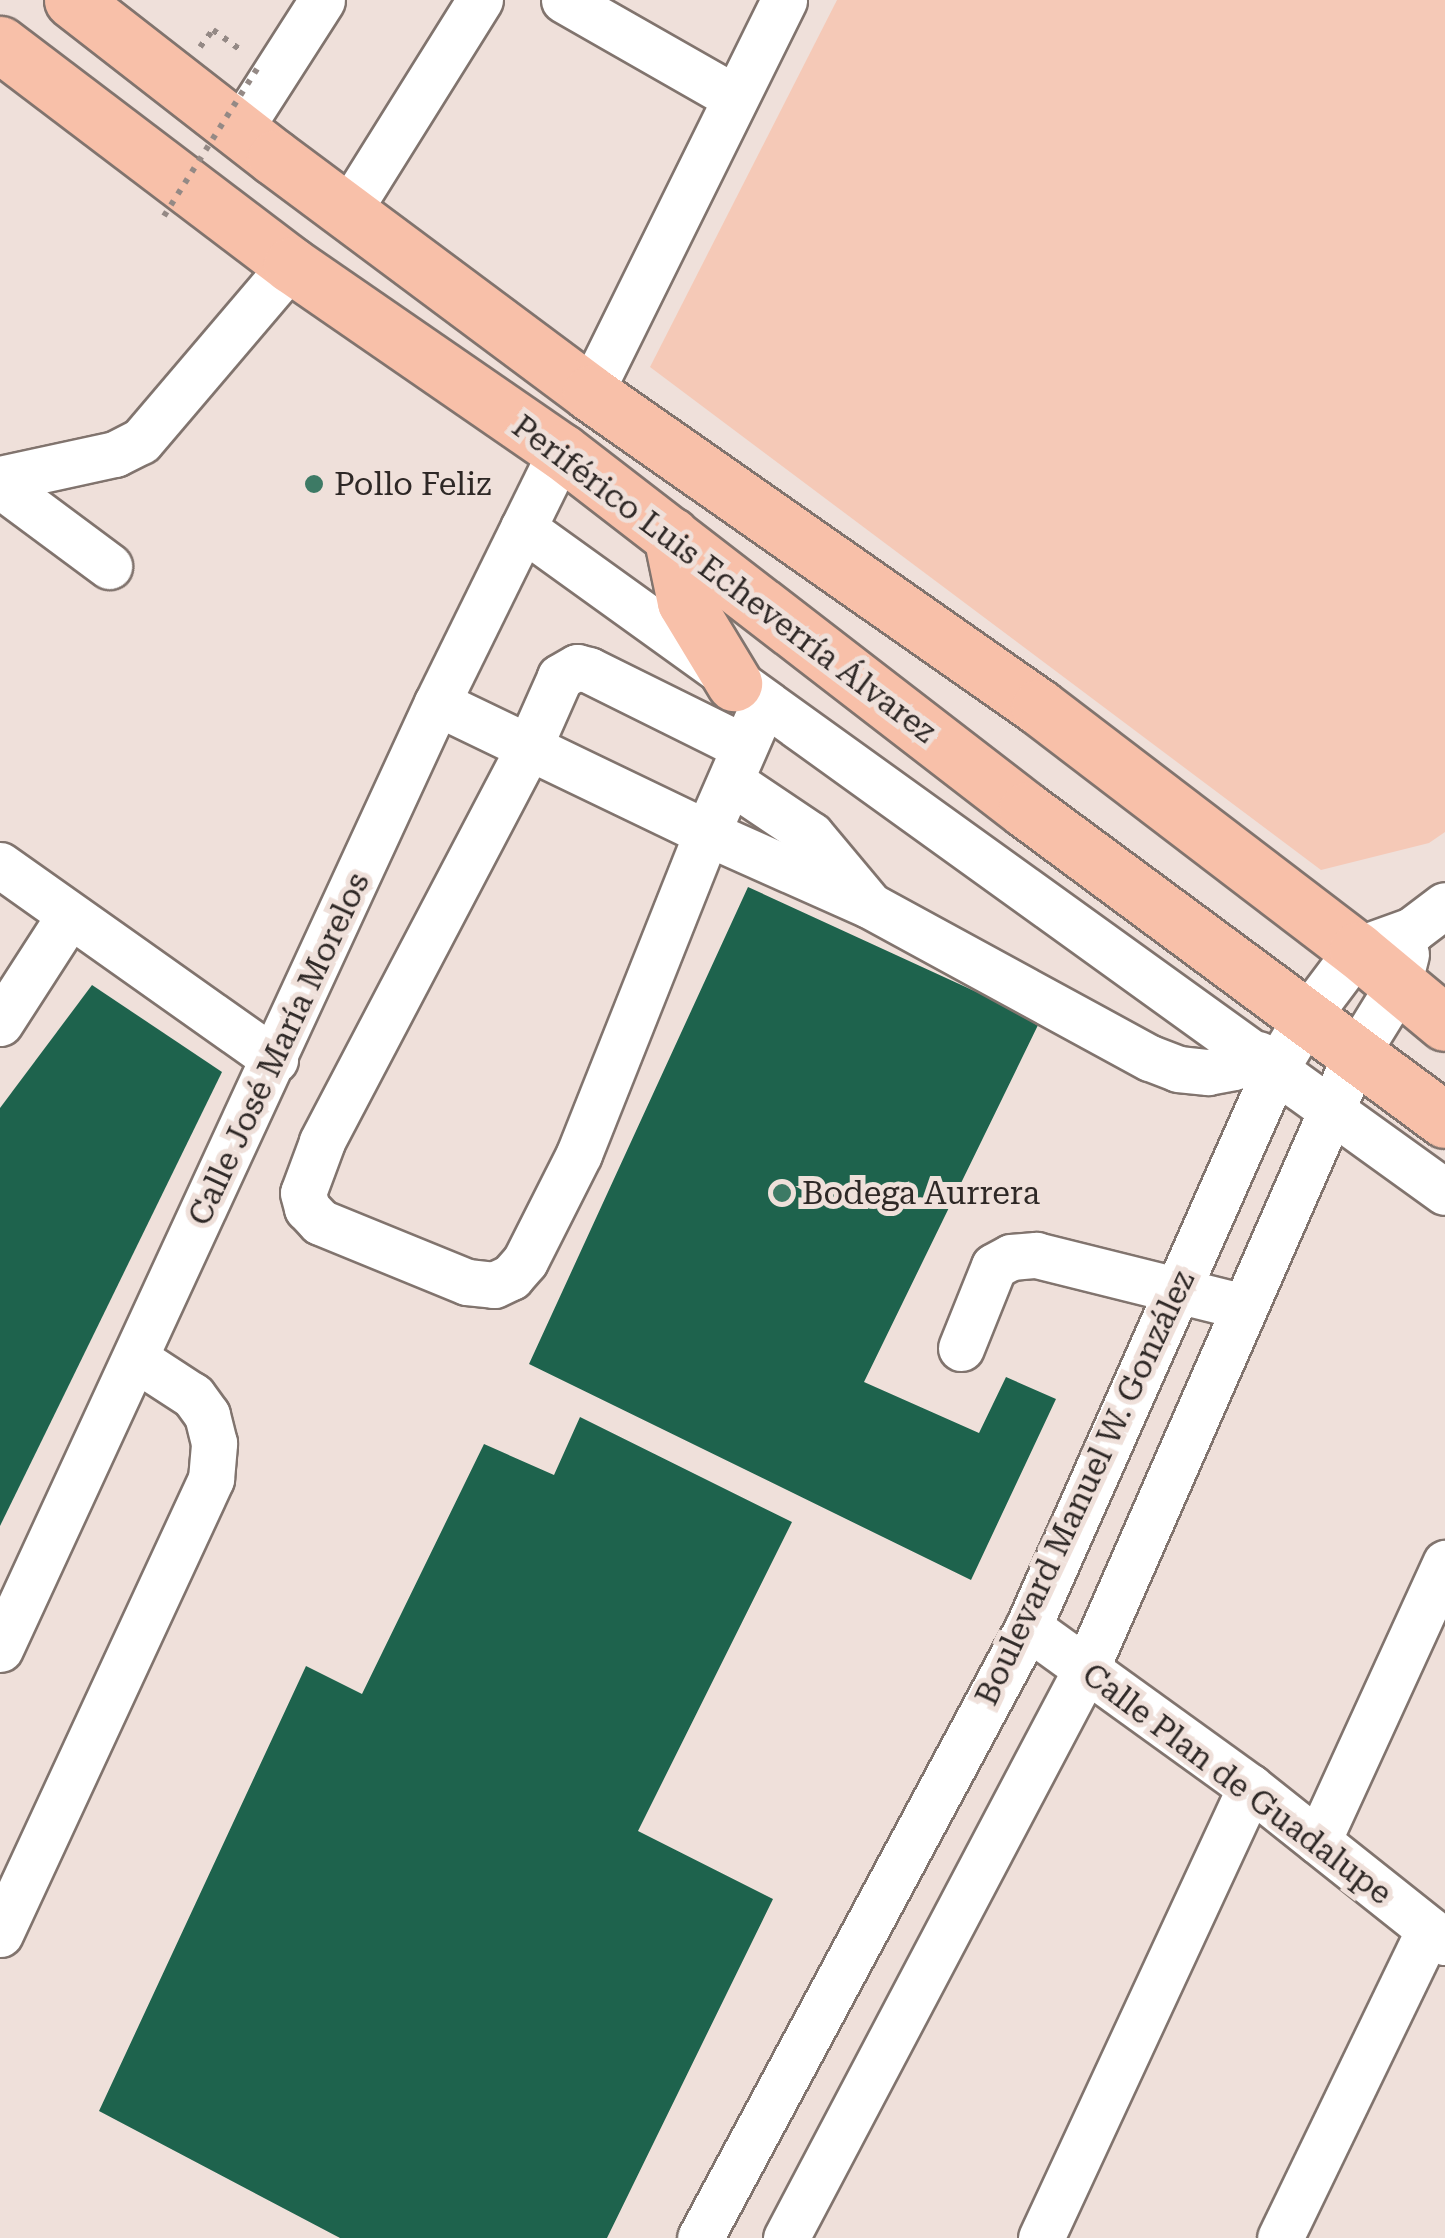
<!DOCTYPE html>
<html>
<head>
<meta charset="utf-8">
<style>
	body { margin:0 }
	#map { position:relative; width:1445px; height:2238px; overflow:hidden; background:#efe0da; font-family:"Roboto Serif",serif }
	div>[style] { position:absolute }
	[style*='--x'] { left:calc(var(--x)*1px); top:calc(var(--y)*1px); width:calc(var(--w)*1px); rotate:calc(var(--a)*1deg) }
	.green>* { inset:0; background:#f5c9b7 }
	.building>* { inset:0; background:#1e634d }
	.path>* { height:6px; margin-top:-3px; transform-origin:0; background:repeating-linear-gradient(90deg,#948985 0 5px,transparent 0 13px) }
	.roads { filter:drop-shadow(2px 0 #81746e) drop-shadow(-2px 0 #81746e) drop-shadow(0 2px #81746e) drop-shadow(0 -2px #81746e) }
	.minor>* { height:45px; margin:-22.5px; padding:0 22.5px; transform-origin:22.5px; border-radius:22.5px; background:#fff }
	.major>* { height:55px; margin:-27.5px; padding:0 27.5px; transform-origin:27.5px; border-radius:27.5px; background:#f8c0a9 }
	.path-bridge>* { height:6px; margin-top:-3px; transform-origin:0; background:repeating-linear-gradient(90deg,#948985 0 5px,transparent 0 13px) }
	.dots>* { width:28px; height:28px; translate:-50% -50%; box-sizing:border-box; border:5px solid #efe0da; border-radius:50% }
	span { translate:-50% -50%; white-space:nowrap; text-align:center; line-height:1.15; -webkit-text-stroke:10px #efe0da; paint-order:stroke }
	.poi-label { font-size:32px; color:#2e2826 }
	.left { translate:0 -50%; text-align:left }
	.street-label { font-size:32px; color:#2e2826 }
</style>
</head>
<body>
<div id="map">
	<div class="green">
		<div style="clip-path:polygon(837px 0,1445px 0,1445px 832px,1429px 843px,1321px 870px,650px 367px)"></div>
	</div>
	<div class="building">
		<div style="clip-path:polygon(748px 887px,1040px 1021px,864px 1382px,979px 1433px,1006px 1377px,1056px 1399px,971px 1580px,529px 1364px)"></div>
		<div style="clip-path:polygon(92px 985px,222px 1072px,0 1526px,0 1108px)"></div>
		<div style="clip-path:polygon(580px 1417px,792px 1522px,638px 1831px,773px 1899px,607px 2238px,340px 2238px,99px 2111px,306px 1666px,362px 1694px,484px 1444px,554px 1475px)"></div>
	</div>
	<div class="path">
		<div style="--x:200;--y:47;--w:21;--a:-53"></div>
		<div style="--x:213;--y:30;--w:36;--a:36"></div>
	</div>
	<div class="roads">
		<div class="minor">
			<div style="--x:564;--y:0;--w:196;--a:29.7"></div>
			<div style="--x:239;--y:130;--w:154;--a:-57.4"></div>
			<div style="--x:348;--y:211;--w:249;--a:-58"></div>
			<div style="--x:590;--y:393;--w:438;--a:-63.7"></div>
			<div style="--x:0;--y:479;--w:118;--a:-12.3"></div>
			<div style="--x:115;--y:454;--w:29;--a:-27"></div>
			<div style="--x:141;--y:441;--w:231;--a:-49.6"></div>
			<div style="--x:0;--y:485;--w:136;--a:36.6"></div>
			<div style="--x:523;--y:528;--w:1136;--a:35.76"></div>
			<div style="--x:437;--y:703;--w:300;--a:25.7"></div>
			<div style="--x:707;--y:833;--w:177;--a:24"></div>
			<div style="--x:869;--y:905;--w:320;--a:28.6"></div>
			<div style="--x:1150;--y:1058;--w:30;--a:21"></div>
			<div style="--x:1178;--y:1069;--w:30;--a:6"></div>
			<div style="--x:1208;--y:1072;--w:26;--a:-11"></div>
			<div style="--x:1234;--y:1067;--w:28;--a:-27"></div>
			<div style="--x:744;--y:747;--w:173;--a:-153.6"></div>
			<div style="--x:589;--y:670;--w:12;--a:-166"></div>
			<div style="--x:577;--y:667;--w:20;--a:150"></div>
			<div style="--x:560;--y:677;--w:77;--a:113.9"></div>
			<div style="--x:529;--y:747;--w:446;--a:117.7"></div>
			<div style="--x:322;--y:1142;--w:54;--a:110.4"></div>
			<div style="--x:303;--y:1193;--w:16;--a:75"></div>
			<div style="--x:307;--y:1208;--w:19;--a:47"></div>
			<div style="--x:320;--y:1222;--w:159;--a:22.2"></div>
			<div style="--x:467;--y:1282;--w:27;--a:6"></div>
			<div style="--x:494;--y:1285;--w:19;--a:-25"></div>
			<div style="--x:511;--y:1277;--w:21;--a:-49"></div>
			<div style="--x:525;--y:1261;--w:120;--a:-63.2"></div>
			<div style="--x:579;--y:1154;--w:346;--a:-68.3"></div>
			<div style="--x:707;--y:833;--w:140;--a:-66.4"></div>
			<div style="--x:732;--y:782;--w:95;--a:33.9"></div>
			<div style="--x:811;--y:835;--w:87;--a:50.1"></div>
			<div style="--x:0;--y:865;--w:337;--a:35.3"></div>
			<div style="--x:0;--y:1023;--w:127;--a:-57.2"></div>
			<div style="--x:961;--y:1348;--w:88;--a:-68.1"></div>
			<div style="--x:994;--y:1266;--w:19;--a:-28"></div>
			<div style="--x:1011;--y:1257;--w:25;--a:-5"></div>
			<div style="--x:1036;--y:1255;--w:214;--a:14"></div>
			<div style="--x:1028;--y:1627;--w:274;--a:35.8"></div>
			<div style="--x:1250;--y:1787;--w:249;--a:38.5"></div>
			<div style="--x:0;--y:1649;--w:1042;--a:-65.21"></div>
			<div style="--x:437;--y:703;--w:281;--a:-63.8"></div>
			<div style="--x:1318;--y:1841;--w:306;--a:-65.4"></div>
			<div style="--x:0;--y:1934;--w:502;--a:-65.12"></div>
			<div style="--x:211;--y:1479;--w:36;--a:-85"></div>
			<div style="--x:214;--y:1443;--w:29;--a:-104"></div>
			<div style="--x:207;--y:1415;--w:24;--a:-126"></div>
			<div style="--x:193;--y:1396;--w:68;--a:-147"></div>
			<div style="--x:700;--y:2238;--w:693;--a:-61.77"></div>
			<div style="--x:1028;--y:1627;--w:612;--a:-66.08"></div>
			<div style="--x:1276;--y:1068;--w:58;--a:-59"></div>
			<div style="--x:1306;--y:1018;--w:85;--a:-53.1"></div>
			<div style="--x:1357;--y:950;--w:59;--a:-20"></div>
			<div style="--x:1412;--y:930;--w:41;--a:-37.1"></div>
			<div style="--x:786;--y:2238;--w:643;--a:-62.2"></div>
			<div style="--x:1086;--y:1669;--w:672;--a:-66.3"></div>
			<div style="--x:1356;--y:1054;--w:80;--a:-58.3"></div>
			<div style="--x:1398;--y:986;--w:33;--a:-76"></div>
			<div style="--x:1041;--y:2238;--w:497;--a:-65.1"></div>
			<div style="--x:1280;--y:2238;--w:342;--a:-64.2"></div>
		</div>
		<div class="major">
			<div style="--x:72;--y:0;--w:257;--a:37.9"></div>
			<div style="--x:275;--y:158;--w:393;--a:36.7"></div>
			<div style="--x:590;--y:393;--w:548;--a:34.97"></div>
			<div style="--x:1039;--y:707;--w:400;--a:37.4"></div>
			<div style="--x:1357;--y:950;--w:114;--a:39.7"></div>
			<div style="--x:0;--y:44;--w:365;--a:37.2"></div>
			<div style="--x:291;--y:265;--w:328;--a:34.6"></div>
			<div style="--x:561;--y:451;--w:587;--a:37.67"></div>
			<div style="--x:1026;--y:810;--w:521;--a:36.5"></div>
			<div style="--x:671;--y:535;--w:68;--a:78.2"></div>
			<div style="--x:685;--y:602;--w:95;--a:58.8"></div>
		</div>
	</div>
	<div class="path-bridge">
		<div style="--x:164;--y:216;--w:180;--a:-57.7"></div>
	</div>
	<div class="dots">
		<div style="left:314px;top:484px;background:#3d7a65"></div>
		<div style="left:782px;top:1193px;background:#3d7a65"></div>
	</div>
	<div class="poi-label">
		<span class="left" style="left:334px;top:484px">Pollo Feliz</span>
		<span class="left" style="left:802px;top:1193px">Bodega Aurrera</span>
	</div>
	<div class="street-label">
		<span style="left:724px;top:579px;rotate:37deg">Periférico Luis Echeverría Álvarez</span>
		<span style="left:279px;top:1049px;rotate:-65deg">Calle José María Morelos</span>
		<span style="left:1085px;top:1488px;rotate:-65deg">Boulevard Manuel W. González</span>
		<span style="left:1237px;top:1784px;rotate:37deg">Calle Plan de Guadalupe</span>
	</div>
</div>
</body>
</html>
